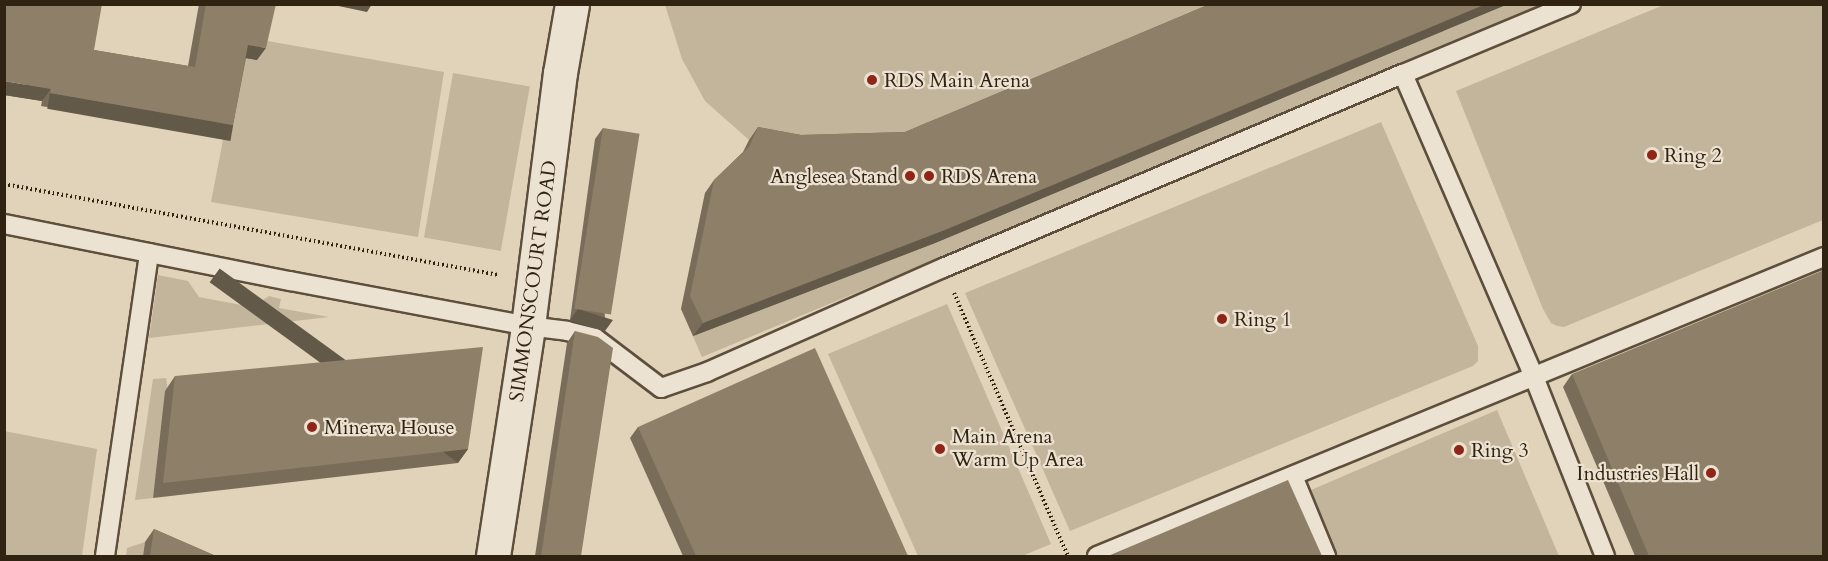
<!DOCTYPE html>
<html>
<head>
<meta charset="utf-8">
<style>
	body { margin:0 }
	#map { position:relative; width:1828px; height:561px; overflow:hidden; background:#e1d3b9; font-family:Cardo,serif }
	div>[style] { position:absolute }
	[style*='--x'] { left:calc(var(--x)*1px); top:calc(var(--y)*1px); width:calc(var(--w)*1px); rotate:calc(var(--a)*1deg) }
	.green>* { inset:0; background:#c3b59c; transform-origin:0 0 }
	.path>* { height:4px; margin-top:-2px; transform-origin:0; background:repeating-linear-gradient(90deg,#312311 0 1.5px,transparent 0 4.5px) }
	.roads { filter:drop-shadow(2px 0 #5d4f3b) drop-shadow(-2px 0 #5d4f3b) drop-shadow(0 2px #5d4f3b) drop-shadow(0 -2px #5d4f3b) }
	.service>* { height:18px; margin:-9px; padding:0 9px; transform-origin:9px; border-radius:9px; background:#ece2d2 }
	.minor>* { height:33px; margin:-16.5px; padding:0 16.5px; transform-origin:16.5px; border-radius:16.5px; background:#ece2d2 }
	.wall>* { inset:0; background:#796d59 }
	.shaded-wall>* { inset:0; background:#635949; transform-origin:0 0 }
	.building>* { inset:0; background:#8d7f68; transform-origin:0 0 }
	.dots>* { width:16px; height:16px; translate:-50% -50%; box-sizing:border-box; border:3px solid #ece2d2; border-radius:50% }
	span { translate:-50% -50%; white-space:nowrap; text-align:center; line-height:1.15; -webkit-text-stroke:4.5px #ece2d2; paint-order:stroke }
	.poi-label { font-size:20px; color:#312311 }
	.left { translate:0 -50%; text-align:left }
	.right { translate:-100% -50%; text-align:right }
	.street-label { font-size:20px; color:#312311 }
	.frame { position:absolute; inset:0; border:6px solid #312311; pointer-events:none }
</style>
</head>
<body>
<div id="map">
	<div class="green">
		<div style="clip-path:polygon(1666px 4px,1823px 5px,1823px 220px,1564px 327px,1557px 326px,1551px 323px,1543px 309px,1456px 91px)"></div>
		<div style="clip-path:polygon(665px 5px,1547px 5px,702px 357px,681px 309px,705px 193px,740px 160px,749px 140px,705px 101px,682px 59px)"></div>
		<div style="clip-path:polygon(262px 40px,444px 72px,418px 237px,211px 202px,239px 57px)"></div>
		<div style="left:453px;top:73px;width:78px;height:167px;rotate:10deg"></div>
		<div style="clip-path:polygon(1381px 122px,1478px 346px,1478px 361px,1473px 366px,1070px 531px,965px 293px)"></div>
		<div style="clip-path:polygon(158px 275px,188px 281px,199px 297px,252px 307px,269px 296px,281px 299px,279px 308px,329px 317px,149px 338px)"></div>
		<div style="clip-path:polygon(947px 304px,1051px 544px,1022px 556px,918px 556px,828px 354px)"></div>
		<div style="clip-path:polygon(166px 378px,168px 391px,153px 498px,135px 500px,153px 379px)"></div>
		<div style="clip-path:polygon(1497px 410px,1559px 556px,1338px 556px,1311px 490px)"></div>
		<div style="clip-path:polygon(4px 431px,97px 449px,82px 556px,5px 556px)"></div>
		<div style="clip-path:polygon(145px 542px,143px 556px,126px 556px,127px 548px)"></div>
	</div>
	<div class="path">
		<div style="--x:4;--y:184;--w:503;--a:10.42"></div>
		<div style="--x:954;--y:293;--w:287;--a:66.6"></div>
	</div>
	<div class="roads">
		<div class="service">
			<div style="--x:1571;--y:4;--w:182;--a:157.4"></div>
			<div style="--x:1403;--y:74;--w:330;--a:66.6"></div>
			<div style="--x:1534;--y:377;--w:193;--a:68.4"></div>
			<div style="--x:4;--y:224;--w:292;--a:11.3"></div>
			<div style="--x:290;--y:281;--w:242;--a:10.7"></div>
			<div style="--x:528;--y:326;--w:39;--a:7"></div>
			<div style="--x:567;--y:331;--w:29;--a:14"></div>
			<div style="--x:595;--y:338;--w:83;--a:37.1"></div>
			<div style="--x:661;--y:388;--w:49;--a:-19.2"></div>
			<div style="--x:707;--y:372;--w:258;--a:-23.8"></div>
			<div style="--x:943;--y:268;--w:499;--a:-22.9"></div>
			<div style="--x:1293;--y:476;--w:87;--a:67.6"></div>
			<div style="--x:105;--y:556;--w:306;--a:-81.7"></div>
			<div style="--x:1097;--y:556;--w:786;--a:-22.36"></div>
		</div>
		<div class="minor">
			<div style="--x:493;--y:556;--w:233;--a:-81.3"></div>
			<div style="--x:528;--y:326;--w:255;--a:-82.8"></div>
			<div style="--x:560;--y:73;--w:70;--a:-80.1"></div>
		</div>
	</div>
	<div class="wall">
		<div style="clip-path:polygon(199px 4px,276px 4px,257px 60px,246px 58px,233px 125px,224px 137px,41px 106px,42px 101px,4px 95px,94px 50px,188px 66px)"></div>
		<div style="clip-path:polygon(1210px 4px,1508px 4px,935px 243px,693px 336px,681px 309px,705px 193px,714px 180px,743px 152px,749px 140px,758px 127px,801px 135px,905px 132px)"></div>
		<div style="clip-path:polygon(603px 128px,605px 331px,570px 320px,595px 139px)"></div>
		<div style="clip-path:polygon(575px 331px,581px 556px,535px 556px,567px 343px)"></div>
		<div style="clip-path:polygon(1572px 374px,1824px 556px,1635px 556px,1563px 387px)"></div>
		<div style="clip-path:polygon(175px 376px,468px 449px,458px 463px,153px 498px,165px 391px)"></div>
		<div style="clip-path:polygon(638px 427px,908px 556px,683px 556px,630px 438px)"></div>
		<div style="clip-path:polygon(154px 529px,216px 556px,143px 556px,145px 542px)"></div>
	</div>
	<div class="shaded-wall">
		<div style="clip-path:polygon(329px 4px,372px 4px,367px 12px)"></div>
		<div style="clip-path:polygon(1486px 4px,1508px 4px,935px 243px,693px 336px,703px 323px)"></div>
		<div style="clip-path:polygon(248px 45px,266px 48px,257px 60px,239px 57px)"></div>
		<div style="clip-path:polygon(4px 81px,51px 89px,42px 101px,4px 95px)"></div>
		<div style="left:50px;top:93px;width:186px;height:16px;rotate:10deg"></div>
		<div style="clip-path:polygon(578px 309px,613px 320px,605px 331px,570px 320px)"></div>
		<div style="left:468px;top:449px;width:17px;height:307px;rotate:126deg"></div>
	</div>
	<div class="building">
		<div style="clip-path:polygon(4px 4px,102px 4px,94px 50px,195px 67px,206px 4px,276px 4px,266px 48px,248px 45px,233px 125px,50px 93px,51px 89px,4px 81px)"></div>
		<div style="clip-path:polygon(1210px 4px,1486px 4px,945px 230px,703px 323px,690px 296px,714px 180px,749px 147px,758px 127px,801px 135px,905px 132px)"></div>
		<div style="left:603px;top:128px;width:37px;height:183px;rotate:9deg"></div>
		<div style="clip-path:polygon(1824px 270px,1824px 556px,1649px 556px,1572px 374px)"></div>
		<div style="clip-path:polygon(575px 331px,598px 337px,613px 348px,581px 556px,541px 556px)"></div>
		<div style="clip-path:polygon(483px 347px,468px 449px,163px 483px,175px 376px)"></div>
		<div style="clip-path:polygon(815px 348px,908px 556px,696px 556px,638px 427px)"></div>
		<div style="clip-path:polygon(1288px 480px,1322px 556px,1108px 556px)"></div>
		<div style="clip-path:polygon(154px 529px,216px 556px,150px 556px)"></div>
	</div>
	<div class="dots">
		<div style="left:872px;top:80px;background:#8f2418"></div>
		<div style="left:1652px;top:155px;background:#8f2418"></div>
		<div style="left:910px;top:176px;background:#8f2418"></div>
		<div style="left:929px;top:176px;background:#8f2418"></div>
		<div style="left:1222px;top:319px;background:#8f2418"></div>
		<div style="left:312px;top:427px;background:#8f2418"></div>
		<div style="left:940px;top:449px;background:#8f2418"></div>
		<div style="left:1459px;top:450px;background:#8f2418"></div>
		<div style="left:1711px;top:473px;background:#8f2418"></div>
	</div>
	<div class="poi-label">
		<span class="left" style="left:884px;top:80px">RDS Main Arena</span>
		<span class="left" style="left:1664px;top:155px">Ring 2</span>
		<span class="right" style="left:898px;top:176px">Anglesea Stand</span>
		<span class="left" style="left:941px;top:176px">RDS Arena</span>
		<span class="left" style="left:1234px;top:319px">Ring 1</span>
		<span class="left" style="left:324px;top:427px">Minerva House</span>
		<span class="left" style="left:952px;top:448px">Main Arena<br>Warm Up Area</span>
		<span class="left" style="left:1471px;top:450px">Ring 3</span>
		<span class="right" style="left:1699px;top:473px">Industries Hall</span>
	</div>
	<div class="street-label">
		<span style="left:533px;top:281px;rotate:-82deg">SIMMONSCOURT ROAD</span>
	</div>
	<div class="frame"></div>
</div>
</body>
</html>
